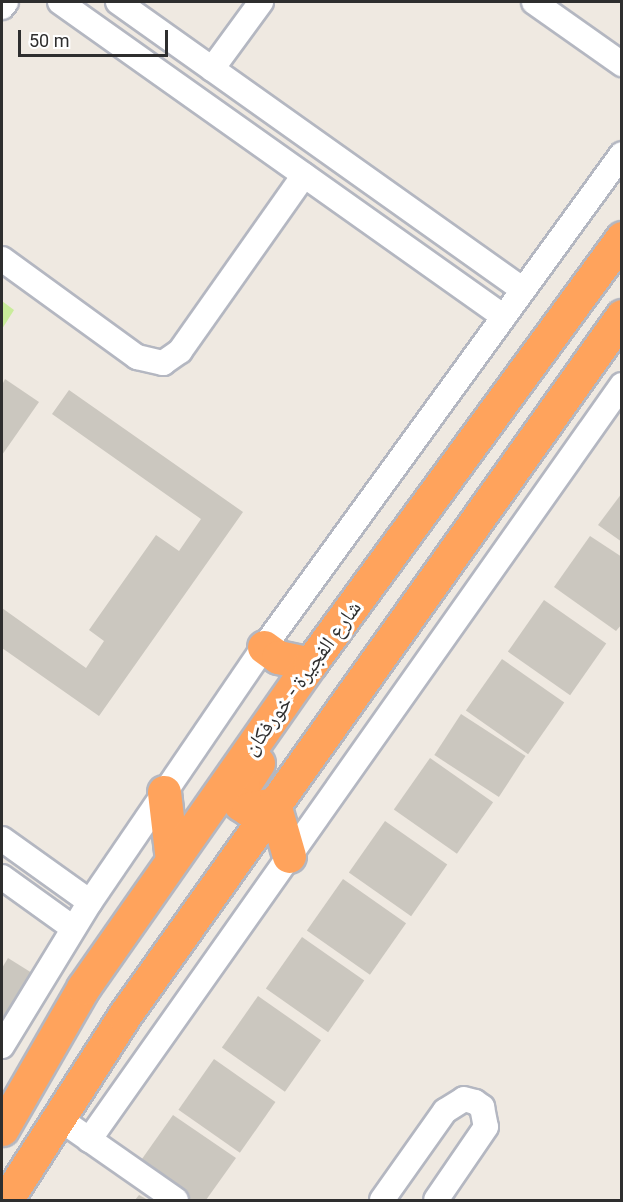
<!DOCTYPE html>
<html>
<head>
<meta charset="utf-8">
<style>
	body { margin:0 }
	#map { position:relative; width:623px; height:1202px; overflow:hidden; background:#efe9e1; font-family:Roboto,"Noto Naskh Arabic",sans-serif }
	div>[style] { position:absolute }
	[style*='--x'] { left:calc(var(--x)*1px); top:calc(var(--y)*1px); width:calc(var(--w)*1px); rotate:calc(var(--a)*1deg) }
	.pitch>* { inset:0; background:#c9ec9a }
	.building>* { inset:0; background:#cbc7bf; transform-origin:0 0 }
	.roads { filter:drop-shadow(2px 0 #b4b7c1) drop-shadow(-2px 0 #b4b7c1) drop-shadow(0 2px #b4b7c1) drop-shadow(0 -2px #b4b7c1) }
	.minor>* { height:24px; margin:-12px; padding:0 12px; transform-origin:12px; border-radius:12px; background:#fff }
	.highway>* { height:33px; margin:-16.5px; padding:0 16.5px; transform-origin:16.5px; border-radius:16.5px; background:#ffa35c }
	span { translate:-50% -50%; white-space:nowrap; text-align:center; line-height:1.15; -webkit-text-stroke:6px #fff; paint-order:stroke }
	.street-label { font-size:21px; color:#2e2e2e }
	.frame { position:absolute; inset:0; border:3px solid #2e2e2e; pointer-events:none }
	.scale { position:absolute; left:18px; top:30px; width:150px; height:27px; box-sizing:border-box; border:3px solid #2e2e2e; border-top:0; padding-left:8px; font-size:18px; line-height:21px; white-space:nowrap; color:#2e2e2e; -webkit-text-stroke:4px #fff; paint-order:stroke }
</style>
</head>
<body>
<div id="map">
	<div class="pitch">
		<div style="clip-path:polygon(2px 301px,14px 310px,2px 329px)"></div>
	</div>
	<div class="building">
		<div style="clip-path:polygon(5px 379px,39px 402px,2px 455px,2px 385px)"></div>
		<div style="clip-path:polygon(69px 390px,243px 512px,99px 716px,2px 648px,2px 608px,86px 668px,104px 641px,89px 630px,156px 535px,179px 551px,201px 519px,52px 414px)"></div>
		<div style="clip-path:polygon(622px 493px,622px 542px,598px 525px)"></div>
		<div style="clip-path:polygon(590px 536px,622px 557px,622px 624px,616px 631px,554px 587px)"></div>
		<div style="left:544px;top:600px;width:76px;height:63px;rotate:35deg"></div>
		<div style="left:502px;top:659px;width:76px;height:63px;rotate:35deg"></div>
		<div style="left:461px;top:714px;width:77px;height:49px;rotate:33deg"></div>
		<div style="left:430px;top:758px;width:77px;height:63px;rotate:35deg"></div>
		<div style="left:385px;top:821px;width:76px;height:63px;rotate:35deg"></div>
		<div style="left:343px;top:879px;width:77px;height:63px;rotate:35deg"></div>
		<div style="left:302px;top:937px;width:76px;height:63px;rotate:35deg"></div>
		<div style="clip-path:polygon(8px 958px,32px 973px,2px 1019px,2px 968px)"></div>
		<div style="left:258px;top:996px;width:77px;height:63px;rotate:35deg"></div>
		<div style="left:214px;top:1059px;width:75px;height:62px;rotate:35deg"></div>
		<div style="clip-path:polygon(173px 1115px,236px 1158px,206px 1200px,186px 1200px,137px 1166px)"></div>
		<div style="clip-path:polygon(139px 1195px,148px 1200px,135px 1200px)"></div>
	</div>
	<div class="roads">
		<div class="minor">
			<div style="--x:60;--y:2;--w:544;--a:35.35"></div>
			<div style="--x:118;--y:2;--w:497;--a:35.4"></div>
			<div style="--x:534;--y:2;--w:108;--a:35.2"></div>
			<div style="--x:2;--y:7;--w:6;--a:-51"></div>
			<div style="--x:212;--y:69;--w:83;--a:-53.8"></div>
			<div style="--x:2;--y:259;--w:167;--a:36"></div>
			<div style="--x:137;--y:357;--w:27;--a:13"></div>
			<div style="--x:163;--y:363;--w:21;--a:-35"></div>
			<div style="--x:180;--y:351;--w:215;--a:-54.8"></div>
			<div style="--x:2;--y:839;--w:108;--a:35.6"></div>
			<div style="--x:2;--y:877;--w:87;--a:35.7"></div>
			<div style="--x:2;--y:1046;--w:169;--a:-58.6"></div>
			<div style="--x:90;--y:902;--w:309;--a:-55.7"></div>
			<div style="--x:264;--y:647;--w:609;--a:-54.01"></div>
			<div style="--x:57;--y:1117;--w:145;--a:34.9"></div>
			<div style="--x:89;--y:1140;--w:924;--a:-54.78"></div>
			<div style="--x:382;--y:1200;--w:109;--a:-54.7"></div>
			<div style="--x:445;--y:1111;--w:22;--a:-32"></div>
			<div style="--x:464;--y:1099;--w:11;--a:15"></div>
			<div style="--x:475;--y:1102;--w:9;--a:36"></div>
			<div style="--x:482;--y:1107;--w:20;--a:79"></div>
			<div style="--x:486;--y:1127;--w:88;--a:124.4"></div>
		</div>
		<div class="highway">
			<div style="--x:264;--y:647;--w:17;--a:36"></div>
			<div style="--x:278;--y:657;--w:33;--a:12"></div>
			<div style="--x:258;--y:763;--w:27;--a:123"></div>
			<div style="--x:243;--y:786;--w:18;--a:99"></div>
			<div style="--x:240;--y:804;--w:9;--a:32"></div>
			<div style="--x:248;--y:809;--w:26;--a:-11"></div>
			<div style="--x:274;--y:804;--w:54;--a:73.9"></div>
			<div style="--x:164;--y:792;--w:68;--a:83.3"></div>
			<div style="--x:2;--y:1129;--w:163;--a:-60.1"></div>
			<div style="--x:83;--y:988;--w:396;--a:-55"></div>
			<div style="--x:310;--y:664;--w:528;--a:-53.78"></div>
			<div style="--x:6;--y:1200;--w:219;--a:-57.3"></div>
			<div style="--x:124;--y:1016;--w:859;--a:-54.57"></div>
		</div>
	</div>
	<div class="street-label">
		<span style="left:302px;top:678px;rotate:-54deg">شارع الفجيرة - خورفكان</span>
	</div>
	<div class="frame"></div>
	<div class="scale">50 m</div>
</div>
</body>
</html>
